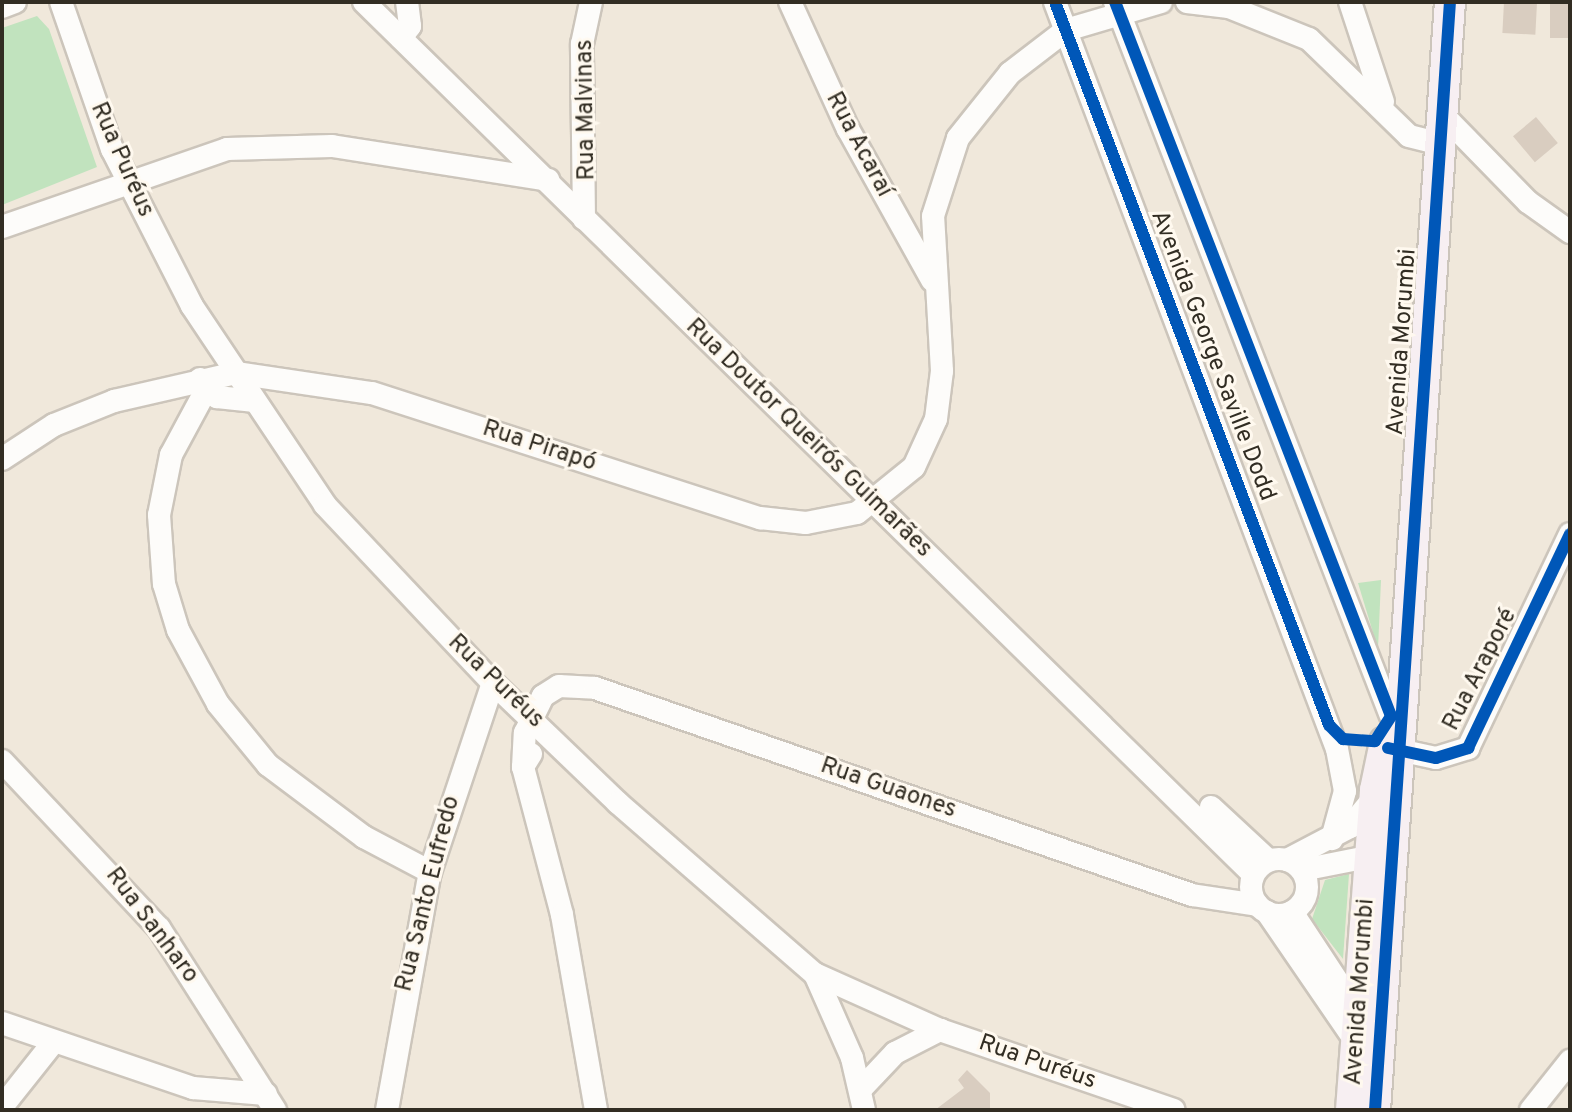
<!DOCTYPE html>
<html>
<head>
<meta charset="utf-8">
<style>
	body { margin:0 }
	#map { position:relative; width:1572px; height:1112px; overflow:hidden; background:#f0e8db; font-family:Overpass,sans-serif }
	div>[style] { position:absolute }
	[style*='--x'] { left:calc(var(--x)*1px); top:calc(var(--y)*1px); width:calc(var(--w)*1px); rotate:calc(var(--a)*1deg) }
	.green>* { inset:0; background:#c1e3be }
	.building>* { inset:0; background:#d9cdc0; transform-origin:0 0 }
	.roads { filter:drop-shadow(2px 0 #ccc5bb) drop-shadow(-2px 0 #ccc5bb) drop-shadow(0 2px #ccc5bb) drop-shadow(0 -2px #ccc5bb) }
	.minor>* { height:22px; margin:-11px; padding:0 11px; transform-origin:11px; border-radius:11px; background:#fdfcfa }
	.minor>.ring { margin:-11px; padding:0; box-sizing:content-box; background:none; border:22px solid #fdfcfa; border-radius:50% }
	.major>* { height:30px; margin:-15px; padding:0 15px; transform-origin:15px; border-radius:15px; background:#f7eff2 }
	.cycleway>* { height:12px; margin:-6px; padding:0 6px; transform-origin:6px; border-radius:6px; background:#0057b8 }
	span { translate:-50% -50%; white-space:nowrap; text-align:center; line-height:1.15; -webkit-text-stroke:6px #fff9ef; paint-order:stroke }
	.street-label { font-size:24px; color:#322d23 }
	.frame { position:absolute; inset:0; border:4px solid #322d23; pointer-events:none }
</style>
</head>
<body>
<div id="map">
	<div class="green">
		<div style="clip-path:polygon(37px 16px,49px 29px,97px 167px,2px 205px,2px 28px)"></div>
		<div style="clip-path:polygon(1381px 580px,1378px 649px,1358px 583px)"></div>
		<div style="clip-path:polygon(1349px 874px,1343px 959px,1312px 919px,1325px 880px)"></div>
	</div>
	<div class="building">
		<div style="left:1504px;top:2px;width:33px;height:31px;rotate:3deg"></div>
		<div style="left:1550px;top:2px;width:20px;height:36px"></div>
		<div style="left:1536px;top:117px;width:34px;height:30px;rotate:50deg"></div>
		<div style="clip-path:polygon(967px 1070px,990px 1093px,990px 1110px,935px 1110px,964px 1088px,958px 1080px)"></div>
	</div>
	<div class="roads">
		<div class="minor">
			<div style="--x:61;--y:2;--w:156;--a:70.9"></div>
			<div style="--x:112;--y:149;--w:176;--a:63"></div>
			<div style="--x:192;--y:306;--w:239;--a:56.2"></div>
			<div style="--x:325;--y:505;--w:245;--a:46.7"></div>
			<div style="--x:493;--y:683;--w:173;--a:43.8"></div>
			<div style="--x:618;--y:803;--w:261;--a:41"></div>
			<div style="--x:815;--y:974;--w:137;--a:24.1"></div>
			<div style="--x:940;--y:1030;--w:247;--a:18.9"></div>
			<div style="--x:364;--y:2;--w:1245;--a:44.45"></div>
			<div style="--x:790;--y:2;--w:140;--a:65.5"></div>
			<div style="--x:848;--y:129;--w:173;--a:60.9"></div>
			<div style="--x:1055;--y:2;--w:798;--a:69.32"></div>
			<div style="--x:1337;--y:749;--w:43;--a:79.2"></div>
			<div style="--x:1345;--y:791;--w:50;--a:105.2"></div>
			<div style="--x:1115;--y:2;--w:765;--a:68.87"></div>
			<div style="--x:1187;--y:2;--w:42;--a:6.8"></div>
			<div style="--x:1229;--y:7;--w:86;--a:21.8"></div>
			<div style="--x:1309;--y:39;--w:139;--a:44.1"></div>
			<div style="--x:1409;--y:136;--w:32;--a:14"></div>
			<div style="--x:1350;--y:2;--w:105;--a:71.7"></div>
			<div style="--x:2;--y:7;--w:14;--a:-21"></div>
			<div style="--x:401;--y:38;--w:15;--a:-53"></div>
			<div style="--x:410;--y:26;--w:24;--a:-97"></div>
			<div style="--x:1442;--y:114;--w:123;--a:45.7"></div>
			<div style="--x:1528;--y:202;--w:52;--a:35.5"></div>
			<div style="--x:584;--y:219;--w:175;--a:-90.7"></div>
			<div style="--x:582;--y:44;--w:43;--a:-77.9"></div>
			<div style="--x:2;--y:227;--w:238;--a:-19.1"></div>
			<div style="--x:227;--y:149;--w:105;--a:-1.6"></div>
			<div style="--x:332;--y:146;--w:219;--a:8.9"></div>
			<div style="--x:200;--y:379;--w:25;--a:47"></div>
			<div style="--x:217;--y:397;--w:38;--a:6"></div>
			<div style="--x:206;--y:390;--w:74;--a:118.3"></div>
			<div style="--x:171;--y:455;--w:61;--a:101.3"></div>
			<div style="--x:159;--y:515;--w:69;--a:85.9"></div>
			<div style="--x:164;--y:584;--w:48;--a:73.1"></div>
			<div style="--x:178;--y:630;--w:84;--a:61.6"></div>
			<div style="--x:218;--y:704;--w:79;--a:50.7"></div>
			<div style="--x:268;--y:765;--w:120;--a:36.9"></div>
			<div style="--x:364;--y:837;--w:75;--a:27.9"></div>
			<div style="--x:2;--y:459;--w:62;--a:-33.2"></div>
			<div style="--x:54;--y:425;--w:65;--a:-21.8"></div>
			<div style="--x:114;--y:401;--w:125;--a:-12.9"></div>
			<div style="--x:236;--y:373;--w:137;--a:8.4"></div>
			<div style="--x:372;--y:393;--w:408;--a:17.9"></div>
			<div style="--x:760;--y:518;--w:46;--a:6.2"></div>
			<div style="--x:806;--y:523;--w:52;--a:-11.1"></div>
			<div style="--x:857;--y:513;--w:73;--a:-38.9"></div>
			<div style="--x:914;--y:467;--w:53;--a:-65.4"></div>
			<div style="--x:936;--y:419;--w:48;--a:-82.9"></div>
			<div style="--x:942;--y:371;--w:155;--a:-93.3"></div>
			<div style="--x:933;--y:216;--w:82;--a:-72.2"></div>
			<div style="--x:958;--y:138;--w:83;--a:-51.3"></div>
			<div style="--x:1010;--y:73;--w:71;--a:-37.5"></div>
			<div style="--x:1066;--y:30;--w:99;--a:-16.4"></div>
			<div style="--x:1385;--y:747;--w:52;--a:12.2"></div>
			<div style="--x:1436;--y:758;--w:34;--a:-17"></div>
			<div style="--x:1468;--y:748;--w:237;--a:-64.5"></div>
			<div style="--x:531;--y:754;--w:15;--a:122"></div>
			<div style="--x:523;--y:767;--w:153;--a:75.2"></div>
			<div style="--x:562;--y:915;--w:198;--a:80.1"></div>
			<div style="--x:2;--y:761;--w:229;--a:46.8"></div>
			<div style="--x:159;--y:928;--w:216;--a:57.5"></div>
			<div style="--x:523;--y:767;--w:34;--a:-87"></div>
			<div style="--x:525;--y:733;--w:41;--a:-64.1"></div>
			<div style="--x:543;--y:696;--w:19;--a:-32"></div>
			<div style="--x:559;--y:686;--w:36;--a:3"></div>
			<div style="--x:595;--y:688;--w:632;--a:19.12"></div>
			<div style="--x:1192;--y:895;--w:66;--a:8.7"></div>
			<div style="--x:1211;--y:807;--w:78;--a:42.9"></div>
			<div class="ring" style="left:1251px;top:859px;width:34px;height:34px"></div>
			<div style="--x:1287;--y:860;--w:71;--a:-27.6"></div>
			<div style="--x:1350;--y:827;--w:38;--a:-51"></div>
			<div style="--x:1302;--y:870;--w:83;--a:-11.2"></div>
			<div style="--x:1267;--y:912;--w:154;--a:55.6"></div>
			<div style="--x:1292;--y:912;--w:118;--a:56.7"></div>
			<div style="--x:815;--y:974;--w:92;--a:66.2"></div>
			<div style="--x:852;--y:1058;--w:53;--a:77"></div>
			<div style="--x:2;--y:1023;--w:202;--a:18.8"></div>
			<div style="--x:193;--y:1088;--w:73;--a:4.7"></div>
			<div style="--x:861;--y:1089;--w:50;--a:-46.6"></div>
			<div style="--x:895;--y:1053;--w:51;--a:-27.1"></div>
			<div style="--x:2;--y:1107;--w:80;--a:-51.6"></div>
			<div style="--x:387;--y:1110;--w:242;--a:-79.8"></div>
			<div style="--x:430;--y:872;--w:199;--a:-71.6"></div>
			<div style="--x:1531;--y:1110;--w:63;--a:-51.5"></div>
		</div>
		<div class="major">
			<div style="--x:1351;--y:1110;--w:321;--a:-85.7"></div>
			<div style="--x:1375;--y:790;--w:49;--a:-78.2"></div>
			<div style="--x:1375;--y:1110;--w:1111;--a:-86.13"></div>
		</div>
	</div>
	<div class="cycleway">
		<div style="--x:1055;--y:2;--w:773;--a:69.24"></div>
		<div style="--x:1329;--y:725;--w:20;--a:45"></div>
		<div style="--x:1343;--y:739;--w:32;--a:4"></div>
		<div style="--x:1375;--y:741;--w:30;--a:-57"></div>
		<div style="--x:1391;--y:716;--w:765;--a:-111.13"></div>
		<div style="--x:1388;--y:748;--w:49;--a:11.8"></div>
		<div style="--x:1436;--y:758;--w:34;--a:-17"></div>
		<div style="--x:1468;--y:748;--w:237;--a:-64.5"></div>
		<div style="--x:1375;--y:1110;--w:1111;--a:-86.13"></div>
	</div>
	<div class="street-label">
		<span style="left:587px;top:110px;rotate:-91deg">Rua Malvinas</span>
		<span style="left:858px;top:145px;rotate:62deg">Rua Acaraí</span>
		<span style="left:121px;top:160px;rotate:66deg">Rua Puréus</span>
		<span style="left:1403px;top:342px;rotate:-86deg">Avenida Morumbi</span>
		<span style="left:1212px;top:356px;rotate:69deg">Avenida George Saville Dodd</span>
		<span style="left:808px;top:439px;rotate:44deg">Rua Doutor Queirós Guimarães</span>
		<span style="left:539px;top:447px;rotate:18deg">Rua Pirapó</span>
		<span style="left:1481px;top:670px;rotate:-63deg">Rua Araporé</span>
		<span style="left:495px;top:682px;rotate:44deg">Rua Puréus</span>
		<span style="left:888px;top:789px;rotate:19deg">Rua Guaones</span>
		<span style="left:429px;top:894px;rotate:-76deg">Rua Santo Eufredo</span>
		<span style="left:151px;top:926px;rotate:53deg">Rua Sanharo</span>
		<span style="left:1361px;top:992px;rotate:-86deg">Avenida Morumbi</span>
		<span style="left:1037px;top:1063px;rotate:19deg">Rua Puréus</span>
	</div>
	<div class="frame"></div>
</div>
</body>
</html>
